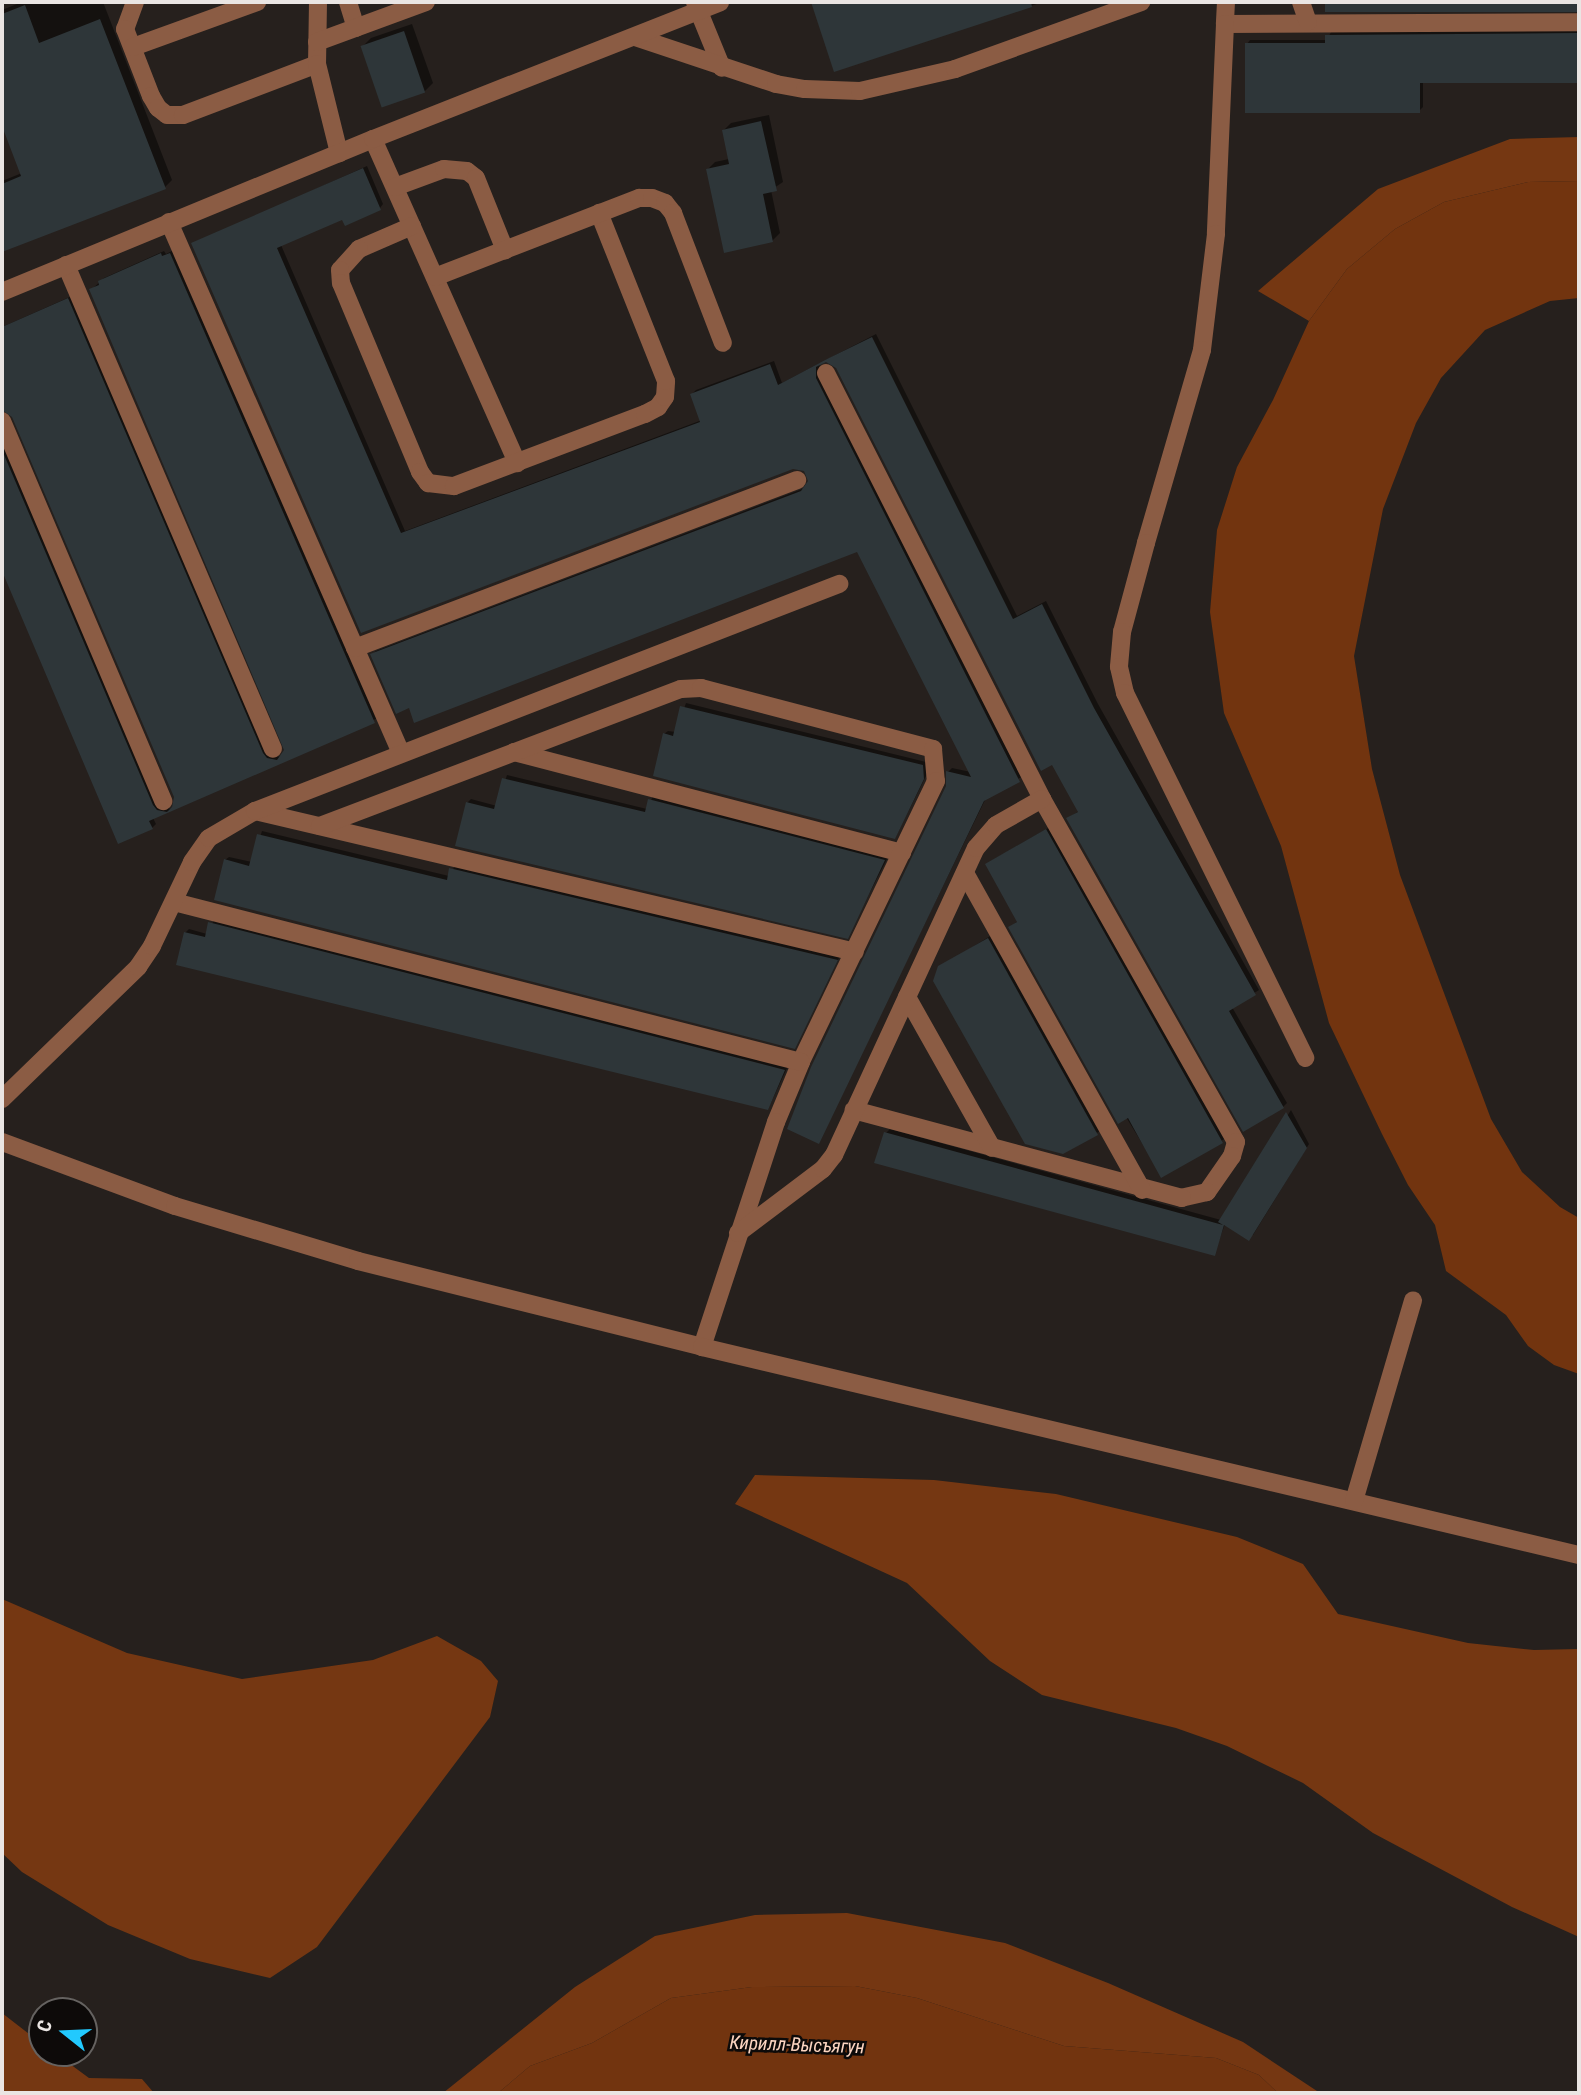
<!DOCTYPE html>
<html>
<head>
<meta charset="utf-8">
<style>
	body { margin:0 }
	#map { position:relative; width:1581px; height:2095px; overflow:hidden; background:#26201d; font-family:"Roboto Condensed",sans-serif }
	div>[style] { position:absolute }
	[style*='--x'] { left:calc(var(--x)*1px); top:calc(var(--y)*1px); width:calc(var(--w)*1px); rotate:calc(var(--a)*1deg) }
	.forest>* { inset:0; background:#753712 }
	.water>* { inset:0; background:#72340f }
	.shadow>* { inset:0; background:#0007; transform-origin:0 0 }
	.building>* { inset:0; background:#2e3639; transform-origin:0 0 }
	.minor>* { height:18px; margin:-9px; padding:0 9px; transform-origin:9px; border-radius:9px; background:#8b5c44 }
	span { translate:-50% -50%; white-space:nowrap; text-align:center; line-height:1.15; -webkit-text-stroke:5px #0d0a09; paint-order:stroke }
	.water-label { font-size:19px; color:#fcd5c1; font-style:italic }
	.frame { position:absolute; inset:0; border:4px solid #eae5e3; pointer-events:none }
	.north { position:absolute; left:28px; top:1997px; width:70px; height:70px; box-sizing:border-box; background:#0d0a09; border:2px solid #656260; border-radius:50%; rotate:288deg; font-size:19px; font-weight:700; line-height:28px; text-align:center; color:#eae5e3 }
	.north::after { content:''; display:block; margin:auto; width:24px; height:32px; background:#22c9fe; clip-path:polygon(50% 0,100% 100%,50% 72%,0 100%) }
</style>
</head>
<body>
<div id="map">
	<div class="forest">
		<div style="clip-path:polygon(1579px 137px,1579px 181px,1528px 182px,1444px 202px,1395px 229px,1347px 269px,1309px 321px,1258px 291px,1378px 189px,1510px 139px)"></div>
		<div style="clip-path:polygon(755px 1475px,934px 1480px,1056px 1494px,1237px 1537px,1303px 1564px,1338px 1614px,1468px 1643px,1534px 1650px,1579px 1649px,1579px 1937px,1512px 1907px,1373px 1833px,1303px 1783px,1227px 1746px,1176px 1728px,1042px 1695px,990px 1661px,907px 1583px,735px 1504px)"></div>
		<div style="clip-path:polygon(2px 1599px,127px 1653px,242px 1679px,373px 1660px,437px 1636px,481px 1661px,498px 1681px,490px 1717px,317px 1947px,270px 1978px,190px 1959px,108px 1925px,22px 1872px,2px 1853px)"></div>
		<div style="clip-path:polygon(847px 1913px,1005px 1943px,1108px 1983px,1243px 2042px,1320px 2093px,1278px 2093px,1259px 2075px,1216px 2058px,1064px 2046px,917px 1998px,855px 1986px,752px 1987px,671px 1998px,592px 2043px,530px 2066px,498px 2093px,443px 2093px,575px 1987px,655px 1936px,755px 1915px)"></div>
		<div style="clip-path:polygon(2px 2013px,42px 2044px,42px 2053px,55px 2053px,89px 2078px,142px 2079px,154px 2093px,2px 2093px)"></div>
	</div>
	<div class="water">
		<div style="clip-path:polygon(1579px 181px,1579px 298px,1550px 301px,1485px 330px,1441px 378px,1416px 423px,1383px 509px,1354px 656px,1372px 769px,1400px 875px,1491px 1119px,1522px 1172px,1560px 1207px,1579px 1218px,1579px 1374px,1554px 1365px,1528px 1346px,1506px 1315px,1446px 1271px,1435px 1225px,1408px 1185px,1382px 1134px,1329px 1023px,1281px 846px,1224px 713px,1210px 612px,1217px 530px,1237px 467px,1273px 400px,1309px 321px,1347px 269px,1395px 229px,1444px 202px,1528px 182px)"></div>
		<div style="clip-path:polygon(855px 1986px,917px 1998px,1064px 2046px,1216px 2058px,1259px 2075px,1278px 2093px,498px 2093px,530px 2066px,592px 2043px,671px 1998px,752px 1987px)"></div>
	</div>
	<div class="shadow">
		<div style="clip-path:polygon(22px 2px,103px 2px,172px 180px,165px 187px,2px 251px,2px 181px,22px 173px,2px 121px,2px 10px)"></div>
		<div style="clip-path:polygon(813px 2px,1043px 2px,835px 70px)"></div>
		<div style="left:1326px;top:2px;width:253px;height:8px"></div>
		<div style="clip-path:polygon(412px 24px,433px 83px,424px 92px,363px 46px,371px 38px)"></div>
		<div style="clip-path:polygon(1579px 30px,1579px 81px,1423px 81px,1423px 107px,1419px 111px,1247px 44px,1250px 40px,1327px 40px,1331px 32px)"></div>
		<div style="clip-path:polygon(769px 115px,783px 182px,771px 190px,780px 233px,772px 241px,708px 169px,715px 162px,729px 159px,723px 131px,731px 123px)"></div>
		<div style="clip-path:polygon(367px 166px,383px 204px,380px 208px,343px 218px,281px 245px,405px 531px,702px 420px,692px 394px,696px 390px,774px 361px,782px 383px,820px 363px,819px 374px,1023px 776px,986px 798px,818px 1142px,948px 786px,948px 772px,952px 768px,971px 772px,858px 550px,410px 706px,372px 655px,376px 651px,805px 488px,810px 481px,805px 469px,793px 468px,362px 631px,193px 244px)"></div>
		<div style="clip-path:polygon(174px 250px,378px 718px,153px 818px,156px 824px,152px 828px,119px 842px,2px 567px,2px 438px,161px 807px,172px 809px,175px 797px,14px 415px,2px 408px,2px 327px,72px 296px,275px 757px,282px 756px,286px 752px,91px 290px,104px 278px,164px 251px,166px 254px)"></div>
		<div style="clip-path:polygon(876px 334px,1017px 616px,1046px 601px,1098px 704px,1259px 990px,1232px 1007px,1287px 1103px,1283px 1107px,1068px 818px,1079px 811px,833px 362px,826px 360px)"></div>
		<div style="clip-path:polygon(686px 703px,926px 762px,927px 774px,895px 838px,664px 734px,668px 731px,676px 732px)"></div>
		<div style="clip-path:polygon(507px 775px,647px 809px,653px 796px,888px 857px,847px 937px,467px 803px,471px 799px,497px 806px)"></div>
		<div style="clip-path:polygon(1050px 827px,1226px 1138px,1162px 1176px,1010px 927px,1018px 921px,991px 861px)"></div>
		<div style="clip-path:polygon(262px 831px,449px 876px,455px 866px,840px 956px,794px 1047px,225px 860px,229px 857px,252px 862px)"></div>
		<div style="clip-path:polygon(214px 920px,788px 1066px,768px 1109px,185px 933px,189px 929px,207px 934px)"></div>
		<div style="clip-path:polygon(992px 935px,1101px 1130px,1097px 1133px,940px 967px)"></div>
		<div style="clip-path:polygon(1291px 1110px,1309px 1144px,1253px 1235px,1225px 1224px,1214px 1254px,886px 1133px,890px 1129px,1221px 1220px)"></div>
	</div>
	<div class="building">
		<div style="clip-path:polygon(811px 2px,1031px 2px,1032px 7px,834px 72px)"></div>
		<div style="left:1325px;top:2px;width:254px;height:10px"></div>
		<div style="clip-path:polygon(25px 5px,39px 43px,100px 19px,166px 189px,2px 252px,2px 184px,21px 176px,2px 126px,2px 14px)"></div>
		<div style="left:404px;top:31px;width:65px;height:46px;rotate:71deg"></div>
		<div style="clip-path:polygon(1579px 33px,1579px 83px,1420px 83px,1420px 113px,1245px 113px,1245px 43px,1325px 43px,1325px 35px)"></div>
		<div style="clip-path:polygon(761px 121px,777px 191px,763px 194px,773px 242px,724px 253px,706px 169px,729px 164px,722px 130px)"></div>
		<div style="clip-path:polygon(363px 168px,381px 210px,345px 226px,342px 220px,277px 248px,401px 533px,700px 422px,690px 394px,770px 364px,778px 385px,829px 358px,872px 337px,1013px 619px,1042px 604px,1094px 708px,1256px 995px,1229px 1011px,1284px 1108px,1243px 1132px,1066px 818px,1078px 812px,1052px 765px,1041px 771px,836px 368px,826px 362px,816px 367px,816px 378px,1020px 782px,984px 801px,819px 1144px,787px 1129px,811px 1067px,946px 786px,946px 771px,971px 777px,857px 552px,414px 723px,409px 708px,396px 714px,370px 654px,801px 491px,808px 481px,804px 471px,793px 469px,361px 633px,191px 243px)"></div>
		<div style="clip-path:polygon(161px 253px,162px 256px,170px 253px,375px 723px,149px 821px,153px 829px,118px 844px,2px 571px,2px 450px,153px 805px,157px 810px,167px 812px,172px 807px,174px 797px,12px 417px,2px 410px,2px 327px,68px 298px,263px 753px,267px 758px,277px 760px,284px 750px,89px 289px,99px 285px,98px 281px)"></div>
		<div style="clip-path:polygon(680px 706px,923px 765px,924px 779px,895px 839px,653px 776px,663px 733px,673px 736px)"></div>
		<div style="clip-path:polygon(502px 778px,645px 812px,648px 799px,885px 860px,848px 939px,455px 846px,466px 802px,494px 809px)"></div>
		<div style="clip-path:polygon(1046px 829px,1223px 1143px,1161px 1178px,1128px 1118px,1118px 1124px,1008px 927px,1017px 922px,985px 864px)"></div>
		<div style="clip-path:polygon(257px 834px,447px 880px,449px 868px,838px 960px,795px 1049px,214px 900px,224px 859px,249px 866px)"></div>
		<div style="clip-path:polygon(208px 922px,785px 1070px,768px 1110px,176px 965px,184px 932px,205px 937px)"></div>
		<div style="clip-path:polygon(988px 938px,1098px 1135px,1063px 1154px,1025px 1144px,933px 981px,938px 966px)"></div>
		<div style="clip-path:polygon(1286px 1112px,1307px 1148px,1249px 1241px,1224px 1225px,1215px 1256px,874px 1163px,884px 1132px,1223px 1225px,1218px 1222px)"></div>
	</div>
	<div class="minor">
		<div style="--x:135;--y:2;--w:29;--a:110"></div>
		<div style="--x:125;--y:29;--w:72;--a:68.8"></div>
		<div style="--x:151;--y:96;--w:14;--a:60"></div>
		<div style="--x:158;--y:108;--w:11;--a:38"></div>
		<div style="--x:167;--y:115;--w:16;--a:0"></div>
		<div style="--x:183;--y:115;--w:143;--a:-20.8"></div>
		<div style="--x:318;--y:2;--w:62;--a:90.9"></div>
		<div style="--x:317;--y:64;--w:92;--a:76.1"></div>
		<div style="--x:348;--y:2;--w:27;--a:73"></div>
		<div style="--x:695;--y:2;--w:71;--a:67.8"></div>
		<div style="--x:1226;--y:2;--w:22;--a:93"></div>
		<div style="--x:1225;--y:24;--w:354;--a:-0.3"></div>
		<div style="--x:1301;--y:2;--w:21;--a:71"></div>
		<div style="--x:1225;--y:24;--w:210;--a:92.5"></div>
		<div style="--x:1216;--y:234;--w:117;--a:96.9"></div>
		<div style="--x:1202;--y:350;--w:201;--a:106.2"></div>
		<div style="--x:1146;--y:543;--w:92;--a:105.1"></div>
		<div style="--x:1122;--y:632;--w:35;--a:95"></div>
		<div style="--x:1119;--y:667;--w:27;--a:77"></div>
		<div style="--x:1125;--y:693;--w:407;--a:63.7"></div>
		<div style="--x:635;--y:37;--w:149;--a:18.4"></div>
		<div style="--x:776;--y:84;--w:29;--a:10"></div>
		<div style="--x:805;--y:89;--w:55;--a:2.1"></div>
		<div style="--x:860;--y:91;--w:98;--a:-13"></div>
		<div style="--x:955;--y:69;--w:198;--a:-19.8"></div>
		<div style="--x:317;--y:42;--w:116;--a:-20.2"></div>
		<div style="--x:133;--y:47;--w:132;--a:-19.9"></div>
		<div style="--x:373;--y:139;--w:355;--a:66"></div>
		<div style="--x:395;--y:187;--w:52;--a:-20.2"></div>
		<div style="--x:444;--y:169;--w:23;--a:5"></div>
		<div style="--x:467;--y:171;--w:11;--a:38"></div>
		<div style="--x:476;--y:178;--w:78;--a:68.1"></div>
		<div style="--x:169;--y:222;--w:579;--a:66.4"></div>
		<div style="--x:412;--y:226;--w:58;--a:156.5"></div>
		<div style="--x:359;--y:249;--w:28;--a:132"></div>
		<div style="--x:340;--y:270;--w:13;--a:86"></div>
		<div style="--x:341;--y:283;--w:205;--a:67.3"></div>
		<div style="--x:420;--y:472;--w:14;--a:54"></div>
		<div style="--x:428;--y:483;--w:26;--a:7"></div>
		<div style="--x:454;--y:486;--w:204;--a:-20.7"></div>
		<div style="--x:645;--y:414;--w:15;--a:-28"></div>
		<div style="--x:658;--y:407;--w:12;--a:-55"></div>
		<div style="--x:665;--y:397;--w:16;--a:-86"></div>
		<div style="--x:666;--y:381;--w:181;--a:-111.7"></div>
		<div style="--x:66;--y:265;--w:526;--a:66.84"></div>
		<div style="--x:435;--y:277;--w:219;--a:-21.2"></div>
		<div style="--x:639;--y:198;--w:13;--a:0"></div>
		<div style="--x:652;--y:198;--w:14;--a:21"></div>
		<div style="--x:665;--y:203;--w:13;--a:51"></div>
		<div style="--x:673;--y:213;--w:139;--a:69"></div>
		<div style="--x:2;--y:292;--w:401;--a:-22.4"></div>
		<div style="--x:373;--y:139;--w:373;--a:-21.5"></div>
		<div style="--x:826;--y:373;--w:478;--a:63.1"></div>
		<div style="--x:1042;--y:799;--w:394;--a:60.5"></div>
		<div style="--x:1236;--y:1142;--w:15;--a:106"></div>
		<div style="--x:1232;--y:1156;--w:44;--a:124.8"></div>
		<div style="--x:1207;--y:1192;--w:26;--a:167"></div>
		<div style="--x:1182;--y:1198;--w:340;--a:-165"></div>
		<div style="--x:2;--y:421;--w:413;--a:67"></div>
		<div style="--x:355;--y:648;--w:473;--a:-20.8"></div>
		<div style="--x:514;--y:752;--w:401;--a:14.6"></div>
		<div style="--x:255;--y:811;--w:616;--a:13.22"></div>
		<div style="--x:320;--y:826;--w:386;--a:-20.8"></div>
		<div style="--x:681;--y:689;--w:20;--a:-3"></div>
		<div style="--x:701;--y:688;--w:240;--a:14.7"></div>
		<div style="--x:933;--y:749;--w:32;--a:85"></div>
		<div style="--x:936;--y:781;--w:312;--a:115.7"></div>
		<div style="--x:801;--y:1062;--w:65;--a:112.6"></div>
		<div style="--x:776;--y:1122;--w:237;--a:108.2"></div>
		<div style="--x:965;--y:873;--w:363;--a:60.8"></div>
		<div style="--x:174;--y:902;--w:647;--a:14.32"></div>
		<div style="--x:907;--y:997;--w:173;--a:60.6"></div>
		<div style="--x:2;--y:1099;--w:190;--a:-44.1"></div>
		<div style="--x:138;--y:967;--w:25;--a:-56"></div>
		<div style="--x:152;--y:946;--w:93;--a:-64.5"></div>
		<div style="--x:192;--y:862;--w:29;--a:-55"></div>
		<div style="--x:209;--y:838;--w:53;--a:-30.4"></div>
		<div style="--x:255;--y:811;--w:627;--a:-21.24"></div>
		<div style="--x:2;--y:1142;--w:184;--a:20.3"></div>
		<div style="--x:175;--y:1206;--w:191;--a:16.7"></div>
		<div style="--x:358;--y:1261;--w:355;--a:14"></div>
		<div style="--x:702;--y:1347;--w:901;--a:13.34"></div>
		<div style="--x:738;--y:1233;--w:106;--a:-37"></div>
		<div style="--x:823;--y:1169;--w:18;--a:-52"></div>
		<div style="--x:834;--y:1155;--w:338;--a:-65.2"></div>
		<div style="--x:976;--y:848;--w:30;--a:-49"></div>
		<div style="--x:996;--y:825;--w:53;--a:-29.5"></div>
		<div style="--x:1354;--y:1501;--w:209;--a:-73.6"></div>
	</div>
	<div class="water-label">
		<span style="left:797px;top:2045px;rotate:2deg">Кирилл-Высъягун</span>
	</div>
	<div class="frame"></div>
	<div class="north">С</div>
</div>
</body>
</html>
